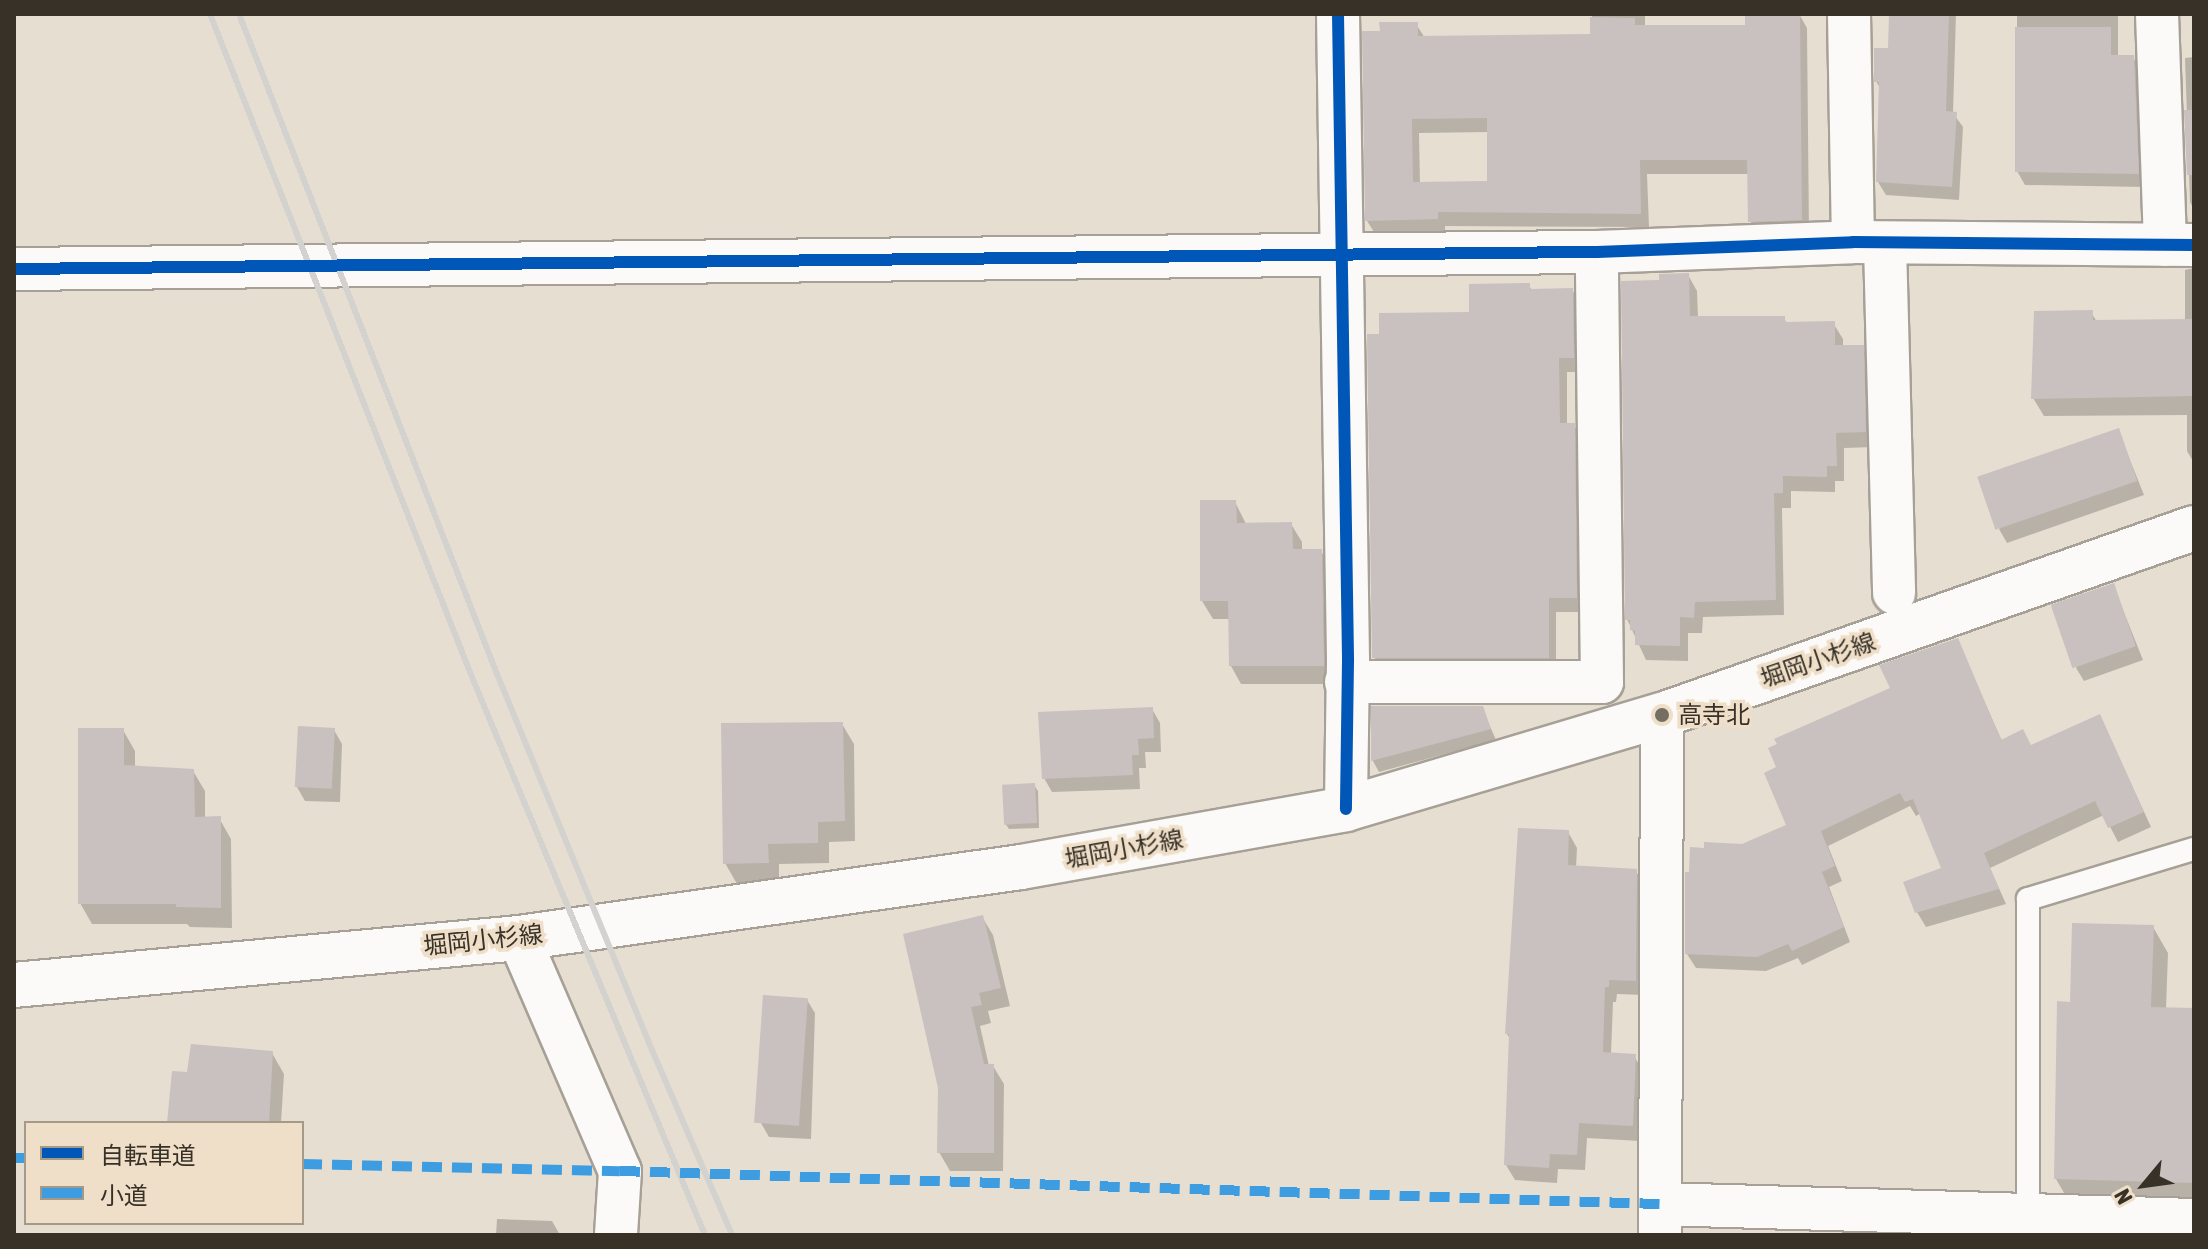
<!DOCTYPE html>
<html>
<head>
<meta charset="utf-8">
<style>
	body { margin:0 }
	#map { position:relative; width:2208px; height:1249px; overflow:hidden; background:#e6ded1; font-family:"Asap Condensed","Noto Sans JP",sans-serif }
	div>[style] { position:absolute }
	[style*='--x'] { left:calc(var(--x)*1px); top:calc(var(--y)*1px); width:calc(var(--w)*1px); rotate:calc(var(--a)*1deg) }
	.shadow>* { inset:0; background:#0003 }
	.building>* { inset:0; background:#c9c0c0; transform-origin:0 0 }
	.roads { filter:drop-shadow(2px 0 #a6a096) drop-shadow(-2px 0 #a6a096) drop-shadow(0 2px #a6a096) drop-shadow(0 -2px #a6a096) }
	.lane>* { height:22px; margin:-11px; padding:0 11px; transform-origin:11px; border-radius:11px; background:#fbfaf8 }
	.street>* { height:42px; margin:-21px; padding:0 21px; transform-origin:21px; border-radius:21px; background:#fbfaf8 }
	.secondary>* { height:44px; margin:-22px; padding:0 22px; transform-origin:22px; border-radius:22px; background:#fbfaf8 }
	.rail>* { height:6px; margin:-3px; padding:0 3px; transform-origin:3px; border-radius:3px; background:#d4d2ce }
	.quiet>* { height:10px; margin-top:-5px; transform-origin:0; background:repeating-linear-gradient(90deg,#3e9de0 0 20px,transparent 0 30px) }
	.cycleway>* { height:12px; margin:-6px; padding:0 6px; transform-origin:6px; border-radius:6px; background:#0057b8 }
	.dots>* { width:22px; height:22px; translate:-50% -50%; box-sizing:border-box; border:4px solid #efdfc8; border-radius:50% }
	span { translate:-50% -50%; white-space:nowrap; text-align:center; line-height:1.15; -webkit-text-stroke:7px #efdfc8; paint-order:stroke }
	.street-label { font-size:24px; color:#373128 }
	.poi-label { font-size:24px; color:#373128 }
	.left { translate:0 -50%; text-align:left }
	.frame { position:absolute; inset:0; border:16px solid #373128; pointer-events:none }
	.legend { position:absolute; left:24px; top:1121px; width:280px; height:104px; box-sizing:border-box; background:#efdfc8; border:2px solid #a59988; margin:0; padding:10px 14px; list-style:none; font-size:24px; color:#373128 }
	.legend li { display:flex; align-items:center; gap:16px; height:40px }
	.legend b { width:40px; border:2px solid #a59988 }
	.north { position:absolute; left:2104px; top:1145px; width:80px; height:80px; -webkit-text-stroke:6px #efdfc8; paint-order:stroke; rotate:241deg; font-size:22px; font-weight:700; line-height:32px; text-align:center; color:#373128 }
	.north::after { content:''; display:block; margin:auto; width:28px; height:36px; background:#373128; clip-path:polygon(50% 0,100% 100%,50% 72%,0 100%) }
</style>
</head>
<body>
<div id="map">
	<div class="shadow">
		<div style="clip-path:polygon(evenodd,1592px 14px,1645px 14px,1645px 27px,1747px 27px,1747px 14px,1799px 14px,1807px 28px,1809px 234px,1758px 236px,1750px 221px,1749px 174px,1647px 174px,1649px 227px,1445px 226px,1445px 233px,1376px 235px,1367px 221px,1382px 33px,1416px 24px,1425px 38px,1592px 36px,1592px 14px,1489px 132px,1489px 183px,1420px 184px,1419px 133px,1489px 132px)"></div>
		<div style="clip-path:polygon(1891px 14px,1956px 14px,1953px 113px,1963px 127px,1959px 200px,1886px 195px,1878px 182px,1880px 88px,1876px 81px,1889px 50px)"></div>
		<div style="clip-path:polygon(2017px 14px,2118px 14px,2118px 57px,2133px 57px,2141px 71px,2145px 187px,2025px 185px,2017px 171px)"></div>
		<div style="clip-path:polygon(2194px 57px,2194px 210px,2190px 202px,2185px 58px)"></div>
		<div style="clip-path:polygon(2194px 268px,2194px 463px,2187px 451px,2187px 415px,2044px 416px,2033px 398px,2091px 312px,2097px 322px,2185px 321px,2185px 270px)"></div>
		<div style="clip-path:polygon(1688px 275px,1697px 291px,1698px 318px,1784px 318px,1787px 324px,1833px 323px,1843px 339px,1843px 347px,1862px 347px,1872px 363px,1874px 447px,1844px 448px,1844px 481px,1835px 481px,1835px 492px,1791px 491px,1791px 508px,1782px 508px,1784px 615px,1703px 617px,1702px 633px,1688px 633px,1688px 661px,1646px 660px,1627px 619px,1661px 282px)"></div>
		<div style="clip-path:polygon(1529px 285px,1532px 291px,1572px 290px,1581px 304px,1581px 372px,1567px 372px,1567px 425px,1574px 425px,1582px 440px,1584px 612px,1556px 612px,1556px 672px,1382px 672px,1374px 657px,1381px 336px,1471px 314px)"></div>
		<div style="clip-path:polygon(2118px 430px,2144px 495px,2007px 543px,1999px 529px)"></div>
		<div style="clip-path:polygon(1235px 502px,1246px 524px,1291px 524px,1302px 542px,1302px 551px,1321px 551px,1332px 569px,1333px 684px,1241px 684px,1231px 666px,1230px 619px,1213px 619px,1202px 601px)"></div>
		<div style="clip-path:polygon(2113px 585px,2143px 660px,2084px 681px,2076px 668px)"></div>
		<div style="clip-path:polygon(1957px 640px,2002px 741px,2031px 747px,2107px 731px,2151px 827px,2118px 842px,2104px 815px,1990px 868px,2006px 904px,1926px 927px,1917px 912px,1943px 869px,1921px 813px,1916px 816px,1910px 806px,1828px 846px,1842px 881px,1829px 887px,1850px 942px,1802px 965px,1798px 958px,1766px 971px,1696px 968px,1687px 954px,1742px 846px,1789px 826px,1892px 689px)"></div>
		<div style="clip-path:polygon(1373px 708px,1482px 708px,1496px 740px,1379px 772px,1373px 761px)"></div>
		<div style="clip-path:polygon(1152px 709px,1160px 723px,1161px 752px,1145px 752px,1146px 768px,1139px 768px,1140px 789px,1052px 792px,1044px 778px)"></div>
		<div style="clip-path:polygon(842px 724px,854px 744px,855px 841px,829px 842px,829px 863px,779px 864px,779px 883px,737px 884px,725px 863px)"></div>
		<div style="clip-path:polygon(123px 730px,135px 751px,135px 768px,193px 771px,205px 791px,205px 819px,219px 818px,231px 839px,232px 928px,190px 927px,187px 924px,92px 924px,80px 903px)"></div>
		<div style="clip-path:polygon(334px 730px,342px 744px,340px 802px,305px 801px,297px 787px)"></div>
		<div style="clip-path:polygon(1034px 785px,1038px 791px,1039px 828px,1009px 829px,1005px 823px)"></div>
		<div style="clip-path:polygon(1568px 832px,1577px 848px,1576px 868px,1636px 871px,1645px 887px,1644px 995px,1617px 994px,1616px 1002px,1613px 1002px,1611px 1054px,1634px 1056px,1643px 1071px,1640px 1141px,1587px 1138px,1585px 1170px,1558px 1169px,1557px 1183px,1515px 1180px,1506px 1165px,1511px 1040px,1507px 1034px)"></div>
		<div style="clip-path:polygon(982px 917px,993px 935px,1010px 1006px,988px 1011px,991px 1023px,980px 1026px,989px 1066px,993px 1066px,1004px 1084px,1003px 1171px,950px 1171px,939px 1152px)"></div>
		<div style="clip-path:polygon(2153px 927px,2168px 953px,2166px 1009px,2194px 1010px,2194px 1208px,2071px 1205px,2056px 1179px,2072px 1004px)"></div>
		<div style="clip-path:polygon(807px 1000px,815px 1013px,811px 1139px,769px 1137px,761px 1123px)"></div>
		<div style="clip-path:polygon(272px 1053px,284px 1074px,281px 1123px,169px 1123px,189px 1074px)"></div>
		<div style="clip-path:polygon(497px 1219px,552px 1221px,560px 1235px,496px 1235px)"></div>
	</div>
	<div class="building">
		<div style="clip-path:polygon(evenodd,1745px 14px,1800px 14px,1802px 220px,1748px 222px,1747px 160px,1640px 160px,1641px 214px,1438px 212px,1438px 219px,1365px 221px,1362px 31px,1380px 31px,1379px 22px,1418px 22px,1418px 36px,1590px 34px,1590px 17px,1635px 18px,1635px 25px,1745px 25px,1745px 14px,1487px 118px,1487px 181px,1413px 182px,1412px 119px,1487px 118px)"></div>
		<div style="clip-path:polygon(1889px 14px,1949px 14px,1946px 111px,1957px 112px,1952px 187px,1876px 182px,1879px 82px,1874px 82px,1874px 48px,1888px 48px)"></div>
		<div style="clip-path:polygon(2015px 27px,2111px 27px,2111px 55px,2134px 55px,2139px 174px,2015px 172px)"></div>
		<div style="clip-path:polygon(2184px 110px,2194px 110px,2194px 175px,2187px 175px)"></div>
		<div style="clip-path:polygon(1689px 273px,1690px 316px,1785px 316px,1785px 322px,1835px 321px,1835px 345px,1864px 345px,1866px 432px,1836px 433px,1837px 466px,1827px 466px,1827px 477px,1783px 476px,1783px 493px,1774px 493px,1776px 600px,1695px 602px,1694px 618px,1680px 617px,1680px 646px,1635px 645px,1635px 631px,1630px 630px,1630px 620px,1625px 620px,1621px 281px,1659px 280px,1659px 274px)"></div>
		<div style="clip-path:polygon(1530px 283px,1530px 289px,1573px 288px,1574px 358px,1559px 358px,1560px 423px,1575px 423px,1577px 598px,1549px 598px,1549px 658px,1372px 658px,1367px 334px,1379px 334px,1379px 313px,1469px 312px,1469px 284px)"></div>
		<div style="clip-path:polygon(2093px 310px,2093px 320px,2194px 319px,2194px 396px,2031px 399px,2034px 311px)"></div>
		<div style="left:2119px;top:428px;width:56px;height:150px;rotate:71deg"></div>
		<div style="clip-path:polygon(1200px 500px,1236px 500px,1237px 523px,1292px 522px,1293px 549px,1322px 549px,1324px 666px,1229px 666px,1228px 601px,1200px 601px)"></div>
		<div style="left:2114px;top:583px;width:67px;height:67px;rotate:71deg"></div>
		<div style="clip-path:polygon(1958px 638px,2001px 740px,2023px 729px,2031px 745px,2100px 714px,2144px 812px,2108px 828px,2095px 801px,1984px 853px,1999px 889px,1915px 913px,1903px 882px,1941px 868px,1913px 799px,1905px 802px,1900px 793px,1821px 831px,1835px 866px,1822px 872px,1844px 927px,1792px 951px,1788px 944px,1757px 957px,1685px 954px,1685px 872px,1689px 872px,1690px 847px,1704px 848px,1704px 842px,1742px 844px,1786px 825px,1764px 773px,1776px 767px,1768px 748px,1777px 744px,1774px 739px,1890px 688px,1879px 665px)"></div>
		<div style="clip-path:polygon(1371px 706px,1483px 706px,1491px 729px,1371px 761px)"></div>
		<div style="clip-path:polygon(1153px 707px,1154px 738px,1138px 739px,1139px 755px,1132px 755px,1133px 775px,1042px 779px,1038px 712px)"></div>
		<div style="clip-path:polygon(843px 722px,845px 821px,818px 822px,818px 843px,768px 844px,769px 863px,723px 864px,721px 723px)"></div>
		<div style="left:298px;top:726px;width:37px;height:61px;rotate:3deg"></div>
		<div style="clip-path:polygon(78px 728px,124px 728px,124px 765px,194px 769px,195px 817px,221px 816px,221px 908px,176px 907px,176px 904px,78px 904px)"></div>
		<div style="left:1035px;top:783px;width:40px;height:33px;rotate:87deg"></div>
		<div style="clip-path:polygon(1518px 828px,1569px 830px,1568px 865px,1637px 869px,1636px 981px,1609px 980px,1609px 987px,1605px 987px,1603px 1052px,1636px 1054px,1633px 1126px,1579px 1123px,1577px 1155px,1550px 1154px,1549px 1168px,1504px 1165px,1509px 1034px,1505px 1034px)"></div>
		<div style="clip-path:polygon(983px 915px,1001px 988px,979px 993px,982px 1005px,971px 1007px,984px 1064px,994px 1064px,994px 1153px,937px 1153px,938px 1088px,903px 934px)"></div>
		<div style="clip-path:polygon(2072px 923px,2154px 925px,2151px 1007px,2194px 1008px,2194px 1183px,2054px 1179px,2057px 1001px,2070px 1002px)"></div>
		<div style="left:763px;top:995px;width:45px;height:128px;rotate:4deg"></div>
		<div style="clip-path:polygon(191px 1044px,273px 1051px,269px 1123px,167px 1123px,172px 1071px,187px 1072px)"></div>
	</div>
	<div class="roads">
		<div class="lane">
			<div style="--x:2028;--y:1215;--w:316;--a:-90"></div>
			<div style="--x:2028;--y:899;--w:173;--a:-16.8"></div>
		</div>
		<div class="street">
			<div style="--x:1338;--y:14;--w:647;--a:89.11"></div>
			<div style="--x:1348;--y:661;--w:148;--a:90.8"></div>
			<div style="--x:1849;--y:14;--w:228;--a:89"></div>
			<div style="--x:2157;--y:14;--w:231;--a:88"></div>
			<div style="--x:1885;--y:245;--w:348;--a:88.5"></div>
			<div style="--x:14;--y:269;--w:1583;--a:-0.62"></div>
			<div style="--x:1597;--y:252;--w:256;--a:-2.2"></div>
			<div style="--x:1853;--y:242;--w:341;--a:0.5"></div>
			<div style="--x:1346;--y:682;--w:256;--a:0"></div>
			<div style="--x:1602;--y:682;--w:430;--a:-90.7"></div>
			<div style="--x:519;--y:938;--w:254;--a:66.6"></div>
			<div style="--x:620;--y:1171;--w:64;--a:93.6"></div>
			<div style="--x:1661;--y:1204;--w:533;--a:1.72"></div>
			<div style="--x:1660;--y:1235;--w:520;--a:-89.78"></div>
		</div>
		<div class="secondary">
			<div style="--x:14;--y:985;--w:507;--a:-5.32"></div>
			<div style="--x:519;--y:938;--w:507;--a:-8.05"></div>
			<div style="--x:1021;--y:867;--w:330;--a:-10.1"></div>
			<div style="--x:1346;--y:809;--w:330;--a:-16.6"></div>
			<div style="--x:1662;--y:715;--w:564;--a:-19.37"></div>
		</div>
	</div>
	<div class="rail">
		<div style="--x:210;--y:14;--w:718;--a:68.44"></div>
		<div style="--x:474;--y:682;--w:599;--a:67.33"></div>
		<div style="--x:239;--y:14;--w:709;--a:68.65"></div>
		<div style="--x:497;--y:674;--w:399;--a:67.6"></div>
		<div style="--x:649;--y:1043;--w:209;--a:66.6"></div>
	</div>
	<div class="quiet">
		<div style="--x:14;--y:1158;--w:12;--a:0"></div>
		<div style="--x:302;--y:1164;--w:318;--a:1.3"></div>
		<div style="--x:620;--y:1171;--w:1042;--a:1.82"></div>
	</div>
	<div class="cycleway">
		<div style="--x:1338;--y:14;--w:647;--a:89.11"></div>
		<div style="--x:1348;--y:661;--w:148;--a:90.8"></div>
		<div style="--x:14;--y:269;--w:1583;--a:-0.62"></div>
		<div style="--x:1597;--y:252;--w:256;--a:-2.2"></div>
		<div style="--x:1853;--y:242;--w:341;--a:0.5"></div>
	</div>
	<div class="dots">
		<div style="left:1662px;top:715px;background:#746e63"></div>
	</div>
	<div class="street-label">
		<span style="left:1818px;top:660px;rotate:-19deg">堀岡小杉線</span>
		<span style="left:1124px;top:849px;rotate:-10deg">堀岡小杉線</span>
		<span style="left:483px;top:940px;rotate:-6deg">堀岡小杉線</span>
	</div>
	<div class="poi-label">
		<span class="left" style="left:1678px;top:715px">高寺北</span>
	</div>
	<div class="frame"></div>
	<ul class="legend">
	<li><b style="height:10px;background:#0057b8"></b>自転車道</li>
	<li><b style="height:10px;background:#3e9de0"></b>小道</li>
	</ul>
	<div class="north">N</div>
</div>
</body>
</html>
